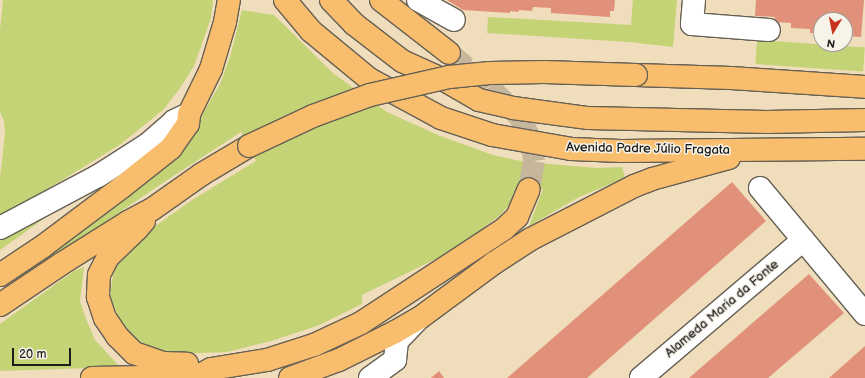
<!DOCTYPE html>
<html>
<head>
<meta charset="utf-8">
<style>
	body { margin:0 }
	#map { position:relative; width:865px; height:378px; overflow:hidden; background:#f0ddbc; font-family:"Balsamiq Sans",sans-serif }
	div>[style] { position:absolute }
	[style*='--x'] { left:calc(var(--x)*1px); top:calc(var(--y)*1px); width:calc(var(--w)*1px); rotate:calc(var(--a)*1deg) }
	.green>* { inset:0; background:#c4d375; transform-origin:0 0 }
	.building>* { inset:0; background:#e19179 }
	.highway-tunnel>* { height:22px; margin-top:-11px; transform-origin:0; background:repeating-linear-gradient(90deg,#c6b69c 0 22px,transparent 0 33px) }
	.roads { filter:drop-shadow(1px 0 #666054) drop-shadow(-1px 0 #666054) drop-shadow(0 1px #666054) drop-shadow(0 -1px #666054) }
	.minor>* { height:22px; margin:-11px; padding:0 11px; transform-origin:11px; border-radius:11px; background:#fff }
	.highway>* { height:22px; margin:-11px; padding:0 11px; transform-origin:11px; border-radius:11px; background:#f9be6d }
	.bridges { filter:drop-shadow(1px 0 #666054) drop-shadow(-1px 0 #666054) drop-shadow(0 1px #666054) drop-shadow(0 -1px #666054) }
	.highway-bridge>* { height:22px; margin:-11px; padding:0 11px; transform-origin:11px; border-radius:11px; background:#f9be6d }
	span { translate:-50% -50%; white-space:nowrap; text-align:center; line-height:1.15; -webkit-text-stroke:3px #f7f3e8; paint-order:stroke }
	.street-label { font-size:13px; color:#1c1c1c }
	.north { position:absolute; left:813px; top:12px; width:40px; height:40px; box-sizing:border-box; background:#f7f3e8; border:1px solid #9f9d96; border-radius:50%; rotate:190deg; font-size:11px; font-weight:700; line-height:16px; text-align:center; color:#1c1c1c }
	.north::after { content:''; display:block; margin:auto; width:14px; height:18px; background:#c8321e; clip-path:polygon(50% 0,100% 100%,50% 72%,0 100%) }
	.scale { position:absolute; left:12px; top:348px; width:59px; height:18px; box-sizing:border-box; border:2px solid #1c1c1c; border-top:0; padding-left:5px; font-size:12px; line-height:14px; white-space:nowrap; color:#1c1c1c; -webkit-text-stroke:3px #f7f3e8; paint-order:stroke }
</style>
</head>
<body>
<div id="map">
	<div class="green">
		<div style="clip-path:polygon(3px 0,213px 0,211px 18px,194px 66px,180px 88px,164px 109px,121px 144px,0 218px,0 178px,5px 134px,4px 121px,0 112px,0 30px)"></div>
		<div style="clip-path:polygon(633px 0,677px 0,673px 47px,629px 42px,487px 33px,488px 17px,631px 25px)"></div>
		<div style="clip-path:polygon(242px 10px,274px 15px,334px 74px,387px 112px,440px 136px,493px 155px,525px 162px,597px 168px,622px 167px,625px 178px,579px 197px,529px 226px,543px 189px,514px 192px,511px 203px,501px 214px,458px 248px,362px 295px,362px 304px,317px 326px,271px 341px,227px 352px,174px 354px,149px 347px,135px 338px,122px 324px,110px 297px,114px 267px,147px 232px,192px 200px,256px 161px,241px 132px,161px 184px,22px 279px,16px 274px,175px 151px,201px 117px,220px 84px,230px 57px)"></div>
		<div style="left:757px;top:40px;width:108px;height:24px;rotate:4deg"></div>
		<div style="clip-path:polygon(94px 183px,0 250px,0 232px)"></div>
		<div style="clip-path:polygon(84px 267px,80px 301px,86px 319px,95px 340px,120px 367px,0 371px,0 324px,74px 271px)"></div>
	</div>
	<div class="building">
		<div style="clip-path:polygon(447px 0,615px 0,614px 11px,610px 11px,610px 17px,551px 13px,551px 8px,533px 7px,532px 11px,519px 10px,518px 12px,510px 11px,510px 13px,463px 10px)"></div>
		<div style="clip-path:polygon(756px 0,864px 0,861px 37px,845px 36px,845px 20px,821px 20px,821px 34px,810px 33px,810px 29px,791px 28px,791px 23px,774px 22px,775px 17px,755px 16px)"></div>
		<div style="clip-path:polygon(732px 182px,766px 221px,587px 378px,507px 378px)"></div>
		<div style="clip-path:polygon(809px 274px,844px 313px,768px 378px,689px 378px)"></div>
		<div style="clip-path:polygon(865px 346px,865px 378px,829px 378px)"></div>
		<div style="clip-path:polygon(439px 371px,444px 378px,431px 378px)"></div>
	</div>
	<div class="highway-tunnel">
		<div style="--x:449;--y:53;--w:52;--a:40.4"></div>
		<div style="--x:489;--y:87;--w:42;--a:44"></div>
		<div style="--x:519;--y:116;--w:29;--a:63"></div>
		<div style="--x:532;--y:142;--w:19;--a:84"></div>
		<div style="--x:534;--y:161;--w:28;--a:100"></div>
	</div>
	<div class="roads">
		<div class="minor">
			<div style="--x:418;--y:0;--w:41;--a:29.1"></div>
			<div style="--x:694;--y:0;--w:24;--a:95"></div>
			<div style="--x:692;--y:24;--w:77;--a:4.5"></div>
			<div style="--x:760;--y:188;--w:164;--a:50.2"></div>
			<div style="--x:0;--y:228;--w:111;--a:-28"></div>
			<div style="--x:98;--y:176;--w:59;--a:-32.6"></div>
			<div style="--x:148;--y:144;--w:35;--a:-41"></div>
			<div style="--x:174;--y:121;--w:17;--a:-25"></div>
			<div style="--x:370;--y:378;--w:31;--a:-36"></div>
			<div style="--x:395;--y:360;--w:19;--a:-84"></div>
			<div style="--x:397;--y:341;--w:29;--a:-46"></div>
			<div style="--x:641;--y:378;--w:213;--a:-40.4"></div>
		</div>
		<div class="highway">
			<div style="--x:285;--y:0;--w:40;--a:50"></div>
			<div style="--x:311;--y:31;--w:75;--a:39.6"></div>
			<div style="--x:369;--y:79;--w:82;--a:28.4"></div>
			<div style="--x:441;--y:118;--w:54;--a:18.4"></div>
			<div style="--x:492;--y:135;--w:80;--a:10"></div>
			<div style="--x:571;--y:149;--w:50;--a:2.3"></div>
			<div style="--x:621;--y:151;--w:244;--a:-0.5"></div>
			<div style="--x:331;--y:0;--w:33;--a:46"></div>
			<div style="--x:354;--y:24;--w:61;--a:37.6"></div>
			<div style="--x:402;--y:61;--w:48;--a:24.4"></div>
			<div style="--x:446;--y:81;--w:38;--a:30"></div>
			<div style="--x:479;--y:100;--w:35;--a:13"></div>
			<div style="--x:513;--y:108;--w:76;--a:7.6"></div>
			<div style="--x:588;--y:118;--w:179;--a:1.3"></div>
			<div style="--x:767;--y:122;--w:98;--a:-1.2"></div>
			<div style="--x:381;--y:0;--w:86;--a:37.9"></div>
			<div style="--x:636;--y:75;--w:95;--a:1.8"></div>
			<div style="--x:731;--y:78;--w:134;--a:3.8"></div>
			<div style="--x:144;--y:221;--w:11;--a:131"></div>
			<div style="--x:137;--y:229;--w:40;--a:136"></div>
			<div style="--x:108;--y:257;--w:20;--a:117"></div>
			<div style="--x:99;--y:275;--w:22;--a:93"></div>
			<div style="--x:98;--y:297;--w:22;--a:72"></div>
			<div style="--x:105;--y:318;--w:22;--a:56"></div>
			<div style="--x:117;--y:336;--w:24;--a:45"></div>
			<div style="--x:134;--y:353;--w:31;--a:19"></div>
			<div style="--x:163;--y:363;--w:24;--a:2"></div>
			<div style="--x:0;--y:275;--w:50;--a:-33.7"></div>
			<div style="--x:42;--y:247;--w:100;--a:-36.9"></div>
			<div style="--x:122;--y:187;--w:63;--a:-38.5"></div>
			<div style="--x:171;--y:148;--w:29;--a:-55"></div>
			<div style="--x:188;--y:124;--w:10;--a:-84"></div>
			<div style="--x:189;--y:114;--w:50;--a:-63.9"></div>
			<div style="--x:211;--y:69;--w:49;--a:-73.4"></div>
			<div style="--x:225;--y:22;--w:22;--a:-80"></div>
			<div style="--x:0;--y:305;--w:73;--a:-33.9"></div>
			<div style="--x:61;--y:264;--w:79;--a:-32.1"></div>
			<div style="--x:128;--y:222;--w:26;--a:-28"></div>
			<div style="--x:151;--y:210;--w:62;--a:-35.2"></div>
			<div style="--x:202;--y:174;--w:55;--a:-30.8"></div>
			<div style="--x:92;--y:378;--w:106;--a:-1.1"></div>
			<div style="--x:198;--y:376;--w:15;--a:-28"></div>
			<div style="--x:211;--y:369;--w:57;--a:-9.1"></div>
			<div style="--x:267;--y:360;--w:49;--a:-17.7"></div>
			<div style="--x:314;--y:345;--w:52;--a:-25.1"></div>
			<div style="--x:361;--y:323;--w:171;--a:-33.3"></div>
			<div style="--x:504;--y:229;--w:18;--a:-43"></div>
			<div style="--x:517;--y:217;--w:30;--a:-67"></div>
			<div style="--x:290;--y:378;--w:52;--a:-20.2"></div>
			<div style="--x:339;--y:360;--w:63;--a:-26.6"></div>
			<div style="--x:395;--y:332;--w:30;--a:-30"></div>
			<div style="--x:421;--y:317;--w:91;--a:-36.5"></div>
			<div style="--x:494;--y:263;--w:44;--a:-33"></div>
			<div style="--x:531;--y:239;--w:116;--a:-27.2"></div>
			<div style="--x:634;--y:186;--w:19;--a:-21"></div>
			<div style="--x:652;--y:179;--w:80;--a:-15.3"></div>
		</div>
	</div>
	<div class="bridges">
		<div class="highway-bridge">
			<div style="--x:249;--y:146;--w:71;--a:-25.1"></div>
			<div style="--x:313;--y:116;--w:61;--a:-20.2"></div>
			<div style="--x:370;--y:95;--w:81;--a:-12.8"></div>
			<div style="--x:449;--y:77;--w:41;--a:-5.6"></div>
			<div style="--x:490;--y:73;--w:54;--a:-1.1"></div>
			<div style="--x:544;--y:72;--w:92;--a:1.9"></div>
		</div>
	</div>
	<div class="street-label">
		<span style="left:648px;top:149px;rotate:1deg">Avenida Padre Júlio Fragata</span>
		<span style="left:722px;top:309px;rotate:-40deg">Alameda Maria da Fonte</span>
	</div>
	<div class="north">N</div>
	<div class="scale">20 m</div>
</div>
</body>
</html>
